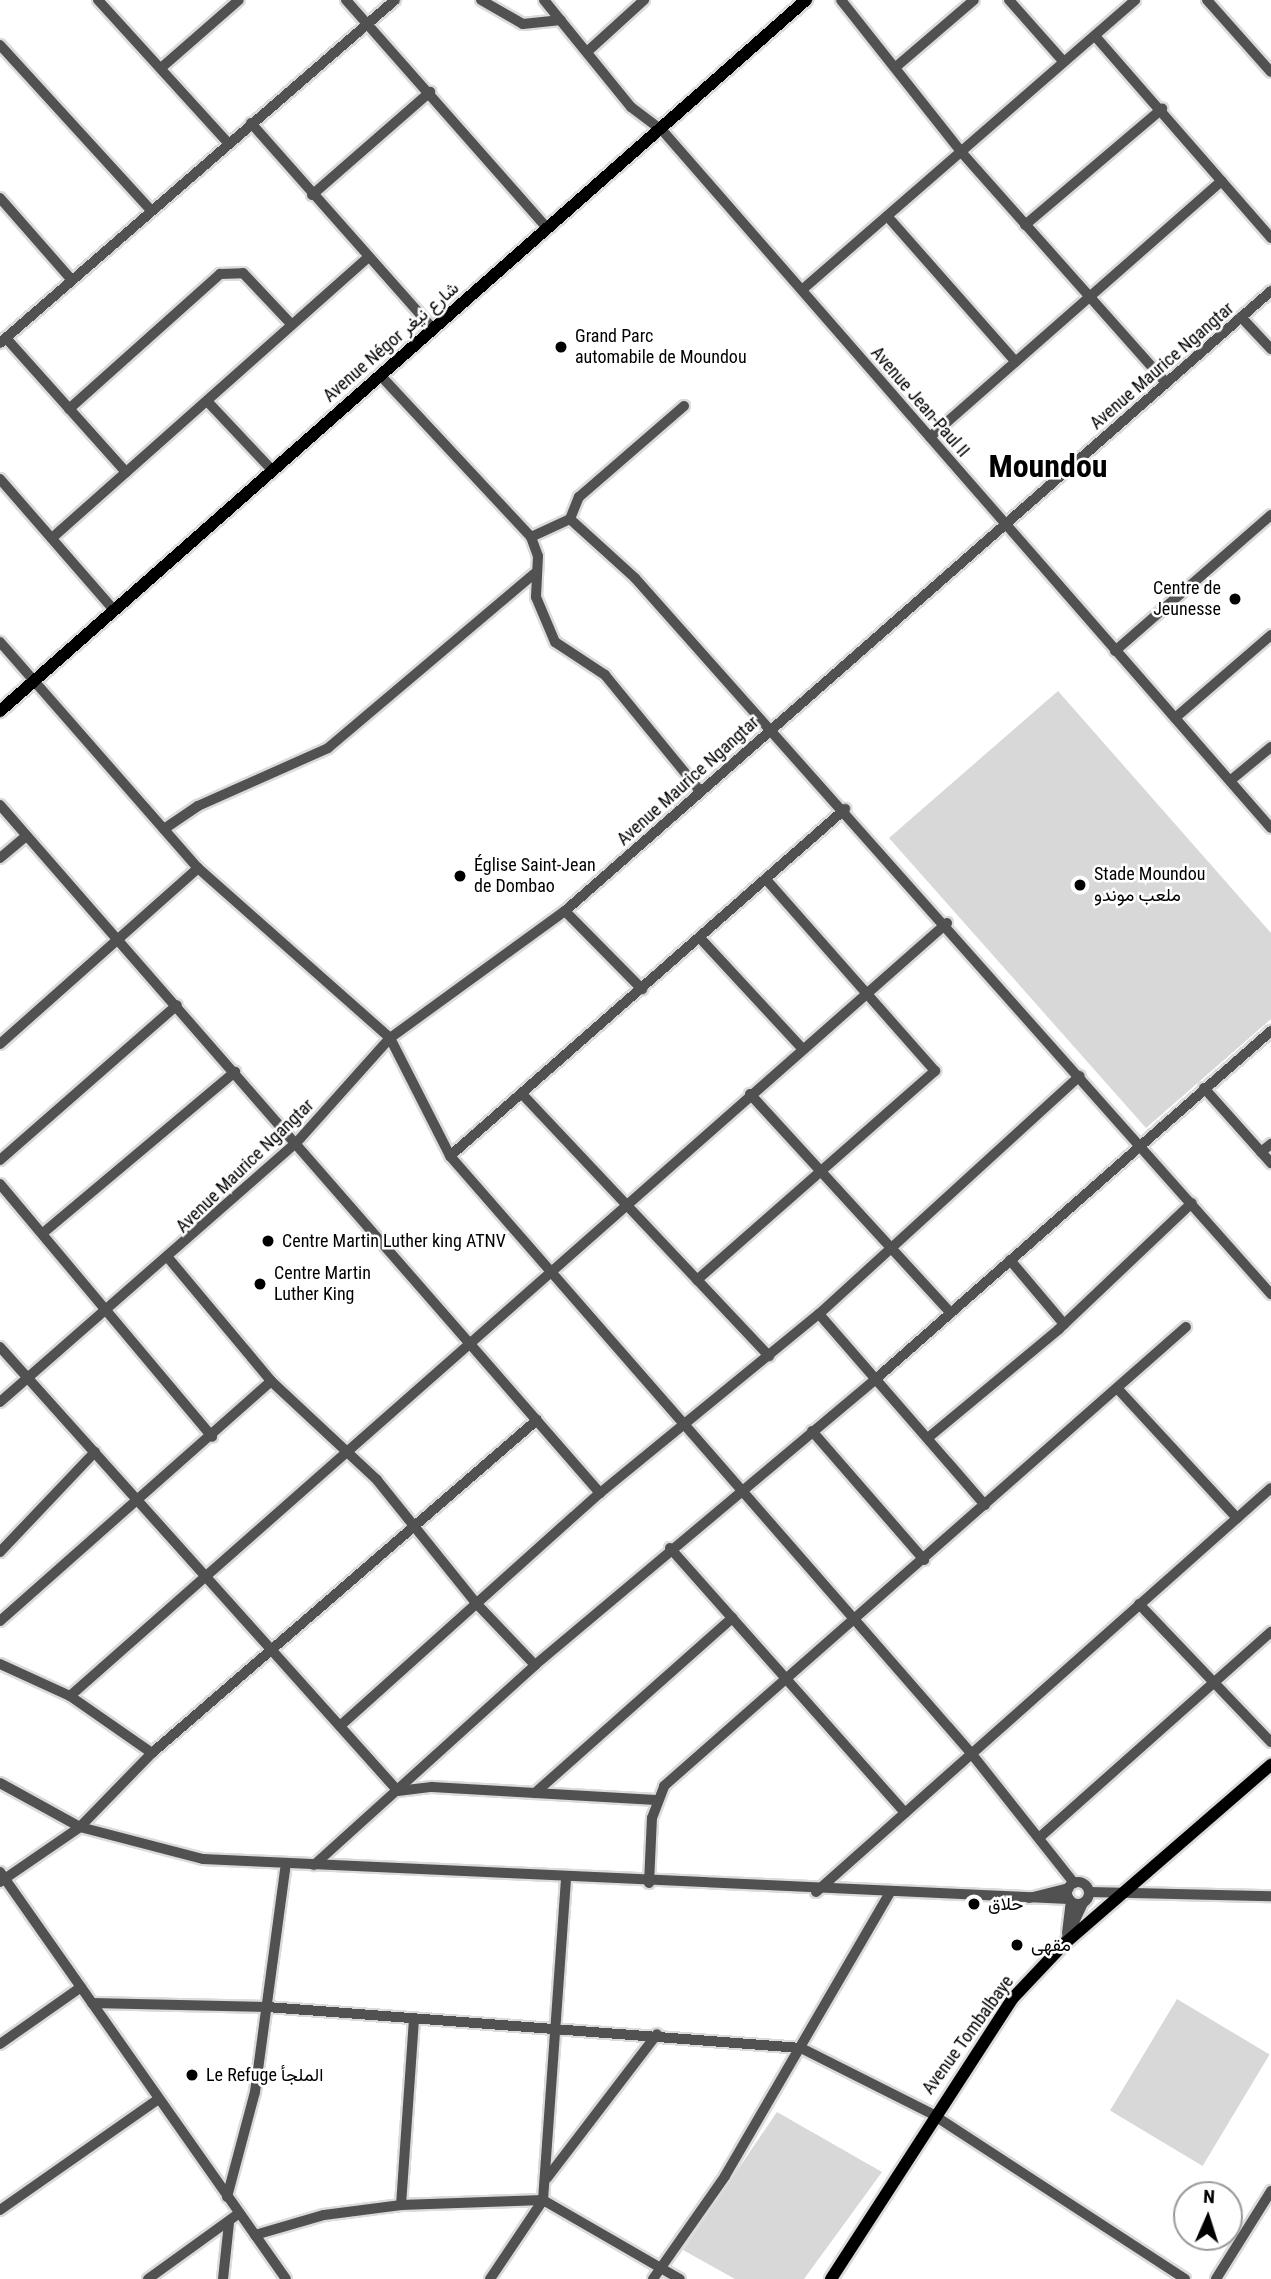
<!DOCTYPE html>
<html>
<head>
<meta charset="utf-8">
<style>
	body { margin:0 }
	#map { position:relative; width:1271px; height:2279px; overflow:hidden; background:#fff; font-family:"Roboto Condensed",Vazirmatn,sans-serif }
	div>[style] { position:absolute }
	[style*='--x'] { left:calc(var(--x)*1px); top:calc(var(--y)*1px); width:calc(var(--w)*1px); rotate:calc(var(--a)*1deg) }
	.green>* { inset:0; background:#d8d8d8; transform-origin:0 0 }
	.roads { filter:drop-shadow(2px 0 #dbdbdb) drop-shadow(-2px 0 #dbdbdb) drop-shadow(0 2px #dbdbdb) drop-shadow(0 -2px #dbdbdb) }
	.minor>* { height:10px; margin:-5px; padding:0 5px; transform-origin:5px; border-radius:5px; background:#515151 }
	.minor>.ring { margin:-5px; padding:0; box-sizing:content-box; background:none; border:10px solid #515151; border-radius:50% }
	.major>* { height:12px; margin:-6px; padding:0 6px; transform-origin:6px; border-radius:6px; background:#000 }
	.dots>* { width:19px; height:19px; translate:-50% -50%; box-sizing:border-box; border:4px solid #fff; border-radius:50% }
	span { translate:-50% -50%; white-space:nowrap; text-align:center; line-height:1.15; -webkit-text-stroke:5px #fff; paint-order:stroke }
	.poi-label { font-size:18px; color:#000 }
	.left { translate:0 -50%; text-align:left }
	.right { translate:-100% -50%; text-align:right }
	.street-label { font-size:18px; color:#000 }
	.town-label { font-size:32px; color:#000; font-weight:700 }
	.north { position:absolute; left:1173px; top:2181px; width:70px; height:70px; box-sizing:border-box; background:#fff; border:2px solid #999; border-radius:50%; rotate:3deg; font-size:19px; font-weight:700; line-height:28px; text-align:center; color:#000 }
	.north::after { content:''; display:block; margin:auto; width:24px; height:32px; background:#000; clip-path:polygon(50% 0,100% 100%,50% 72%,0 100%) }
</style>
</head>
<body>
<div id="map">
	<div class="green">
		<div style="clip-path:polygon(1058px 691px,1271px 933px,1271px 1019px,1146px 1128px,889px 838px)"></div>
		<div style="left:1177px;top:1999px;width:108px;height:130px;rotate:31deg"></div>
		<div style="clip-path:polygon(777px 2112px,882px 2172px,804px 2279px,735px 2279px,683px 2250px)"></div>
	</div>
	<div class="roads">
		<div class="minor">
			<div style="--x:98;--y:0;--w:193;--a:47.7"></div>
			<div style="--x:346;--y:0;--w:303;--a:48.6"></div>
			<div style="--x:481;--y:0;--w:48;--a:29.7"></div>
			<div style="--x:523;--y:24;--w:38;--a:-6"></div>
			<div style="--x:544;--y:0;--w:138;--a:50.9"></div>
			<div style="--x:631;--y:107;--w:39;--a:37"></div>
			<div style="--x:662;--y:130;--w:926;--a:48.9"></div>
			<div style="--x:841;--y:0;--w:196;--a:51.6"></div>
			<div style="--x:963;--y:154;--w:306;--a:48.4"></div>
			<div style="--x:1009;--y:0;--w:81;--a:48.5"></div>
			<div style="--x:1207;--y:0;--w:96;--a:48.4"></div>
			<div style="--x:1095;--y:36;--w:268;--a:48.9"></div>
			<div style="--x:0;--y:45;--w:222;--a:47.6"></div>
			<div style="--x:588;--y:51;--w:76;--a:-42.3"></div>
			<div style="--x:897;--y:66;--w:101;--a:-40.6"></div>
			<div style="--x:161;--y:68;--w:103;--a:-41.1"></div>
			<div style="--x:251;--y:123;--w:275;--a:48.5"></div>
			<div style="--x:312;--y:195;--w:157;--a:-41.1"></div>
			<div style="--x:0;--y:198;--w:108;--a:48.8"></div>
			<div style="--x:888;--y:217;--w:193;--a:48.6"></div>
			<div style="--x:1025;--y:225;--w:180;--a:-40.3"></div>
			<div style="--x:803;--y:289;--w:440;--a:-41"></div>
			<div style="--x:1241;--y:317;--w:44;--a:46.8"></div>
			<div style="--x:6;--y:338;--w:180;--a:48.2"></div>
			<div style="--x:0;--y:343;--w:523;--a:-40.97"></div>
			<div style="--x:380;--y:375;--w:221;--a:47"></div>
			<div style="--x:531;--y:537;--w:20;--a:70"></div>
			<div style="--x:538;--y:556;--w:41;--a:92.8"></div>
			<div style="--x:536;--y:597;--w:49;--a:67.1"></div>
			<div style="--x:555;--y:642;--w:60;--a:33.4"></div>
			<div style="--x:605;--y:675;--w:150;--a:50.7"></div>
			<div style="--x:207;--y:401;--w:93;--a:46.7"></div>
			<div style="--x:69;--y:409;--w:203;--a:-41.8"></div>
			<div style="--x:220;--y:274;--w:23;--a:-2"></div>
			<div style="--x:243;--y:273;--w:70;--a:46.7"></div>
			<div style="--x:930;--y:437;--w:388;--a:-41.3"></div>
			<div style="--x:0;--y:479;--w:174;--a:49"></div>
			<div style="--x:570;--y:519;--w:24;--a:-68"></div>
			<div style="--x:579;--y:497;--w:139;--a:-40.9"></div>
			<div style="--x:531;--y:537;--w:43;--a:-24.8"></div>
			<div style="--x:570;--y:519;--w:88;--a:42.2"></div>
			<div style="--x:635;--y:578;--w:958;--a:48.39"></div>
			<div style="--x:52;--y:538;--w:421;--a:-41.6"></div>
			<div style="--x:0;--y:642;--w:300;--a:48.8"></div>
			<div style="--x:198;--y:868;--w:256;--a:41.5"></div>
			<div style="--x:390;--y:1038;--w:132;--a:63"></div>
			<div style="--x:450;--y:1156;--w:792;--a:48.89"></div>
			<div style="--x:971;--y:1753;--w:166;--a:51.6"></div>
			<div style="--x:1115;--y:651;--w:207;--a:-41.1"></div>
			<div style="--x:1175;--y:718;--w:127;--a:-40.8"></div>
			<div style="--x:1231;--y:780;--w:52;--a:-39.5"></div>
			<div style="--x:0;--y:805;--w:913;--a:48.91"></div>
			<div style="--x:164;--y:829;--w:41;--a:-34.1"></div>
			<div style="--x:198;--y:806;--w:142;--a:-24"></div>
			<div style="--x:328;--y:748;--w:270;--a:-40.2"></div>
			<div style="--x:0;--y:858;--w:34;--a:-40"></div>
			<div style="--x:565;--y:911;--w:110;--a:45.4"></div>
			<div style="--x:700;--y:938;--w:150;--a:47.2"></div>
			<div style="--x:0;--y:1044;--w:265;--a:-41.6"></div>
			<div style="--x:1204;--y:1088;--w:101;--a:48.2"></div>
			<div style="--x:750;--y:1094;--w:297;--a:47.5"></div>
			<div style="--x:523;--y:1095;--w:359;--a:46.7"></div>
			<div style="--x:1261;--y:1152;--w:13;--a:-39"></div>
			<div style="--x:450;--y:1156;--w:526;--a:-41.3"></div>
			<div style="--x:0;--y:1160;--w:235;--a:-41.2"></div>
			<div style="--x:0;--y:1184;--w:330;--a:50"></div>
			<div style="--x:43;--y:1233;--w:251;--a:-40"></div>
			<div style="--x:170;--y:1260;--w:158;--a:50.1"></div>
			<div style="--x:271;--y:1381;--w:145;--a:43"></div>
			<div style="--x:377;--y:1480;--w:156;--a:51.2"></div>
			<div style="--x:475;--y:1602;--w:87;--a:46.4"></div>
			<div style="--x:1010;--y:1260;--w:84;--a:49.8"></div>
			<div style="--x:697;--y:1280;--w:317;--a:-41.3"></div>
			<div style="--x:935;--y:1071;--w:256;--a:-131.4"></div>
			<div style="--x:819;--y:1314;--w:253;--a:49"></div>
			<div style="--x:0;--y:1347;--w:596;--a:48.13"></div>
			<div style="--x:398;--y:1791;--w:34;--a:-7"></div>
			<div style="--x:432;--y:1787;--w:224;--a:3.3"></div>
			<div style="--x:1117;--y:1388;--w:177;--a:47.3"></div>
			<div style="--x:0;--y:1402;--w:395;--a:-41.2"></div>
			<div style="--x:297;--y:1142;--w:140;--a:-48.2"></div>
			<div style="--x:390;--y:1038;--w:216;--a:-36"></div>
			<div style="--x:565;--y:911;--w:940;--a:-41.29"></div>
			<div style="--x:812;--y:1431;--w:171;--a:49"></div>
			<div style="--x:929;--y:1437;--w:169;--a:-39.7"></div>
			<div style="--x:1059;--y:1329;--w:183;--a:-43.5"></div>
			<div style="--x:670;--y:1548;--w:354;--a:48.4"></div>
			<div style="--x:0;--y:1552;--w:138;--a:-46.5"></div>
			<div style="--x:1139;--y:1604;--w:191;--a:46.3"></div>
			<div style="--x:0;--y:1621;--w:362;--a:-41.5"></div>
			<div style="--x:0;--y:1664;--w:77;--a:24.6"></div>
			<div style="--x:70;--y:1696;--w:100;--a:34.8"></div>
			<div style="--x:70;--y:1696;--w:1169;--a:-41.39"></div>
			<div style="--x:340;--y:1726;--w:349;--a:-41.9"></div>
			<div style="--x:600;--y:1493;--w:283;--a:-39.3"></div>
			<div style="--x:819;--y:1314;--w:353;--a:-42.4"></div>
			<div style="--x:0;--y:1783;--w:91;--a:28.8"></div>
			<div style="--x:80;--y:1827;--w:127;--a:14.6"></div>
			<div style="--x:203;--y:1859;--w:867;--a:2.64"></div>
			<div style="--x:535;--y:1793;--w:264;--a:-41.6"></div>
			<div style="--x:1040;--y:1837;--w:309;--a:-41.6"></div>
			<div style="--x:314;--y:1865;--w:298;--a:-42.1"></div>
			<div style="--x:535;--y:1665;--w:448;--a:-40"></div>
			<div style="--x:878;--y:1377;--w:524;--a:-41.36"></div>
			<div style="--x:0;--y:1872;--w:497;--a:54.9"></div>
			<div style="--x:0;--y:1882;--w:97;--a:-34.5"></div>
			<div style="--x:80;--y:1827;--w:103;--a:-45.8"></div>
			<div style="--x:152;--y:1753;--w:509;--a:-40.86"></div>
			<div class="ring" style="left:1067px;top:1882px;width:12px;height:12px"></div>
			<div style="--x:649;--y:1883;--w:65;--a:-87.4"></div>
			<div style="--x:652;--y:1818;--w:34;--a:-69"></div>
			<div style="--x:664;--y:1786;--w:695;--a:-41.33"></div>
			<div style="--x:816;--y:1892;--w:608;--a:-41.6"></div>
			<div style="--x:1089;--y:1892;--w:182;--a:1.3"></div>
			<div style="--x:1029;--y:1898;--w:41;--a:-14"></div>
			<div style="--x:1067;--y:1933;--w:32;--a:-83"></div>
			<div style="--x:1064;--y:1944;--w:45;--a:-65.1"></div>
			<div style="--x:92;--y:2003;--w:175;--a:1.3"></div>
			<div style="--x:267;--y:2007;--w:536;--a:4.39"></div>
			<div style="--x:801;--y:2048;--w:147;--a:26.7"></div>
			<div style="--x:932;--y:2114;--w:302;--a:33.1"></div>
			<div style="--x:0;--y:2044;--w:99;--a:-35.1"></div>
			<div style="--x:547;--y:2178;--w:181;--a:-52.6"></div>
			<div style="--x:227;--y:2197;--w:109;--a:-75.1"></div>
			<div style="--x:255;--y:2092;--w:231;--a:-82.3"></div>
			<div style="--x:401;--y:2205;--w:187;--a:-86"></div>
			<div style="--x:0;--y:2210;--w:192;--a:-35"></div>
			<div style="--x:255;--y:2235;--w:72;--a:-16.2"></div>
			<div style="--x:324;--y:2215;--w:78;--a:-7.4"></div>
			<div style="--x:401;--y:2205;--w:142;--a:-2"></div>
			<div style="--x:543;--y:2200;--w:158;--a:30"></div>
			<div style="--x:148;--y:2279;--w:111;--a:-35.8"></div>
			<div style="--x:223;--y:2279;--w:56;--a:-83.9"></div>
			<div style="--x:490;--y:2279;--w:95;--a:-56.1"></div>
			<div style="--x:543;--y:2200;--w:322;--a:-85.9"></div>
			<div style="--x:653;--y:2279;--w:126;--a:-55"></div>
			<div style="--x:725;--y:2176;--w:328;--a:-59.8"></div>
			<div style="--x:1216;--y:2279;--w:104;--a:-58"></div>
		</div>
		<div class="major">
			<div style="--x:0;--y:711;--w:1075;--a:-41.42"></div>
			<div style="--x:831;--y:2279;--w:333;--a:-57.1"></div>
			<div style="--x:1012;--y:1999;--w:76;--a:-46.6"></div>
			<div style="--x:1064;--y:1944;--w:274;--a:-40.9"></div>
		</div>
	</div>
	<div class="dots">
		<div style="left:561px;top:347px;background:#000"></div>
		<div style="left:1235px;top:599px;background:#000"></div>
		<div style="left:460px;top:876px;background:#000"></div>
		<div style="left:1080px;top:885px;background:#000"></div>
		<div style="left:268px;top:1241px;background:#000"></div>
		<div style="left:260px;top:1284px;background:#000"></div>
		<div style="left:974px;top:1904px;background:#000"></div>
		<div style="left:1017px;top:1945px;background:#000"></div>
		<div style="left:192px;top:2075px;background:#000"></div>
	</div>
	<div class="poi-label">
		<span class="left" style="left:575px;top:347px">Grand Parc<br>automabile de Moundou</span>
		<span class="right" style="left:1221px;top:599px">Centre de<br>Jeunesse</span>
		<span class="left" style="left:474px;top:876px">Église Saint-Jean<br>de Dombao</span>
		<span class="left" style="left:1094px;top:885px">Stade Moundou<br>ملعب موندو</span>
		<span class="left" style="left:282px;top:1241px">Centre Martin Luther king ATNV</span>
		<span class="left" style="left:274px;top:1284px">Centre Martin<br>Luther King</span>
		<span class="left" style="left:988px;top:1904px">حلاق</span>
		<span class="left" style="left:1031px;top:1945px">مقهى</span>
		<span class="left" style="left:206px;top:2075px">Le Refuge الملجأ</span>
	</div>
	<div class="street-label">
		<span style="left:391px;top:342px;rotate:-41deg">Avenue Négor شارع نيغر</span>
		<span style="left:1162px;top:366px;rotate:-41deg">Avenue Maurice Ngangtar</span>
		<span style="left:920px;top:402px;rotate:49deg">Avenue Jean-Paul II</span>
		<span style="left:688px;top:781px;rotate:-42deg">Avenue Maurice Ngangtar</span>
		<span style="left:245px;top:1166px;rotate:-44deg">Avenue Maurice Ngangtar</span>
		<span style="left:968px;top:2035px;rotate:-54deg">Avenue Tombalbaye</span>
	</div>
	<div class="town-label">
		<span style="left:1048px;top:466px">Moundou</span>
	</div>
	<div class="north">N</div>
</div>
</body>
</html>
